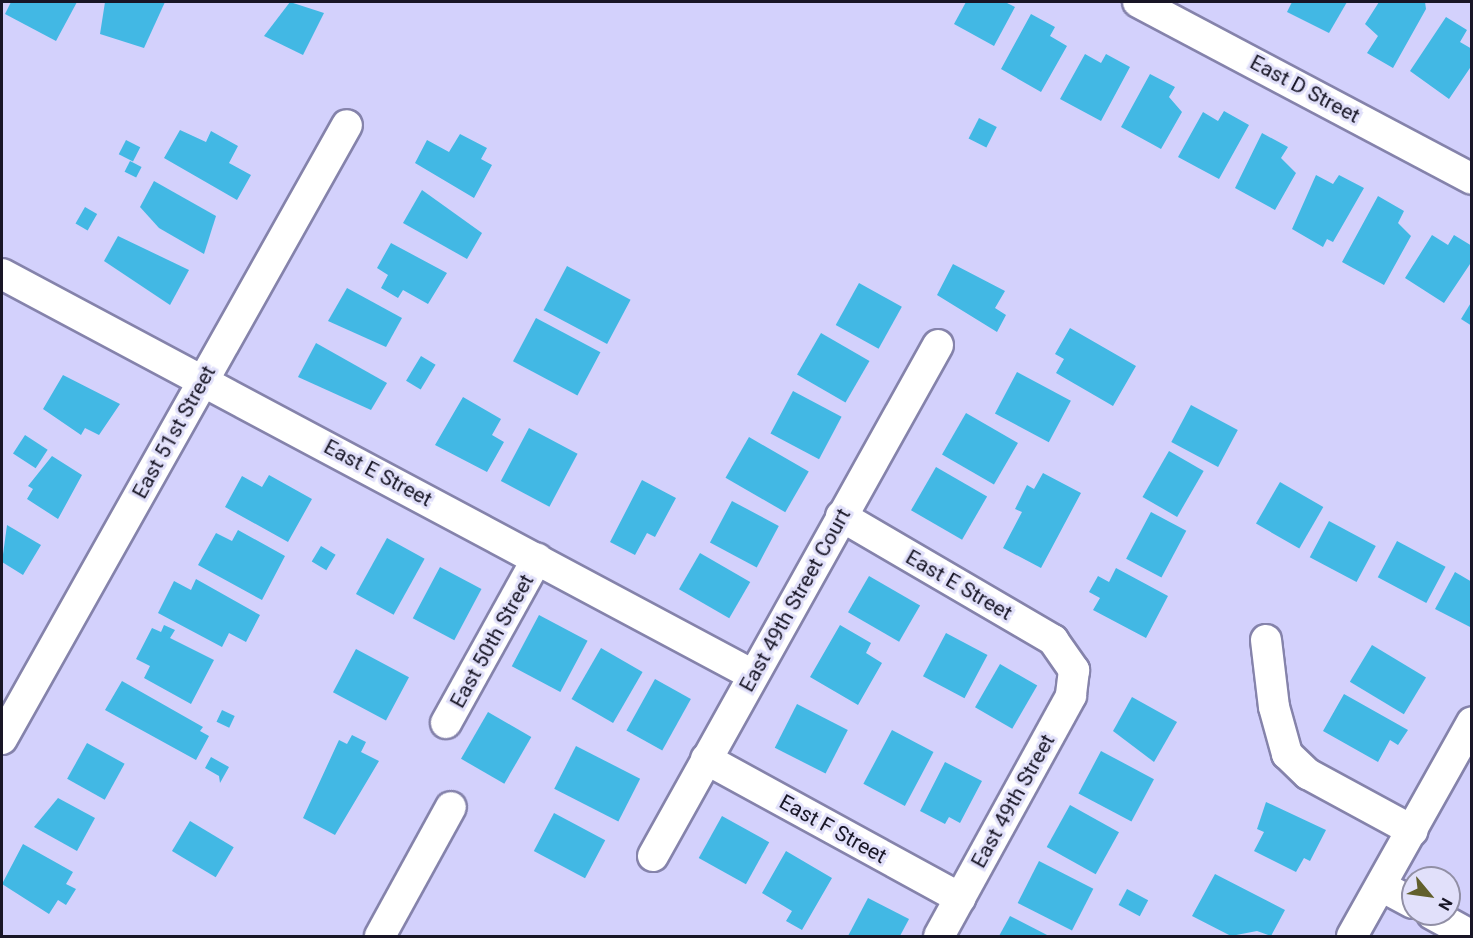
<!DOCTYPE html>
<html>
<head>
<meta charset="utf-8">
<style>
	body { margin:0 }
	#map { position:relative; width:1473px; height:938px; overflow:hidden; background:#d3d1fc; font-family:Roboto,sans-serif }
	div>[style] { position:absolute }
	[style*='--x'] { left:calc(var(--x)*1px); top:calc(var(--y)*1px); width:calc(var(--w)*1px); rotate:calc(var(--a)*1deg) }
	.building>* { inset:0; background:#42b8e4; transform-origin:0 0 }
	.roads { filter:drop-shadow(2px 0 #8583ab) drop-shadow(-2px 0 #8583ab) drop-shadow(0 2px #8583ab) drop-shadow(0 -2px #8583ab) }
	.minor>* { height:30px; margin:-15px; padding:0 15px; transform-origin:15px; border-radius:15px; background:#fff }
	span { translate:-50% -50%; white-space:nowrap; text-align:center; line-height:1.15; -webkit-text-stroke:6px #e1e0fa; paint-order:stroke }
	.street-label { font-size:21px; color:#181626 }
	.frame { position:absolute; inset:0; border:3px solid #181626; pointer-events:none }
	.north { position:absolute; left:1401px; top:866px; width:60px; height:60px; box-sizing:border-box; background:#e1e0fa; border:2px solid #918fa5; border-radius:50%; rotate:119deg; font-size:16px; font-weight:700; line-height:24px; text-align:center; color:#181626 }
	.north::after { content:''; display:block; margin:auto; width:21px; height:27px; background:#615f2c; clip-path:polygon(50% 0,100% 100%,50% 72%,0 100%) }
</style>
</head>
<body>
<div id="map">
	<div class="building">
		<div style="clip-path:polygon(11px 2px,77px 2px,56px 41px,5px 14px)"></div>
		<div style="clip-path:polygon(105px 2px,165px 2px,144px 48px,100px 34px)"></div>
		<div style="clip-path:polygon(290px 2px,324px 13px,303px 55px,264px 36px)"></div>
		<div style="clip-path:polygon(966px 2px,1005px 2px,1015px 7px,994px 46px,954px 24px)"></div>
		<div style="clip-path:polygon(1292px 2px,1347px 2px,1329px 33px,1287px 12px)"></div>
		<div style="clip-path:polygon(1379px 2px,1425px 2px,1426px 9px,1393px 68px,1367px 53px,1378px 36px,1365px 24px)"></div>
		<div style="clip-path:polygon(1031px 14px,1055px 27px,1050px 36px,1067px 46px,1041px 92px,1001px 69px)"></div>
		<div style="clip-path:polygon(1446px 17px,1467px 30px,1460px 42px,1472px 49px,1472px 65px,1449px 99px,1410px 71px)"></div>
		<div style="clip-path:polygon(1085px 54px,1101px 63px,1106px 54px,1130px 67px,1101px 121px,1060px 99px)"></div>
		<div style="clip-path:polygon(1150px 74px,1175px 87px,1169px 97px,1182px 112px,1161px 149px,1121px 127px)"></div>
		<div style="clip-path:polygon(1224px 111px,1249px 125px,1219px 179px,1178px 157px,1203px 112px,1218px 121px)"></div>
		<div style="left:979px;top:118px;width:20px;height:23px;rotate:27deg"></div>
		<div style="clip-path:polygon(180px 130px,206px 142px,211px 131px,238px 146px,229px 163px,251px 175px,237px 200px,164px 158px)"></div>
		<div style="clip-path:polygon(1262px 133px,1288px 147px,1281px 158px,1296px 173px,1275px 210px,1235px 188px)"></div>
		<div style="clip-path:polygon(460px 134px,487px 148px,481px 159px,492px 165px,474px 198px,415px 163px,427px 140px,449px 152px)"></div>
		<div style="left:126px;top:140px;width:16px;height:16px;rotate:27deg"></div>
		<div style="left:130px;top:161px;width:13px;height:12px;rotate:27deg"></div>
		<div style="clip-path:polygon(1316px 175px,1333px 184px,1339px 175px,1364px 188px,1333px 242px,1327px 239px,1323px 247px,1292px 229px)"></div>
		<div style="clip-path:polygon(154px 181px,216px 216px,204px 254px,159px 228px,140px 207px)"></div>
		<div style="clip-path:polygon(422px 190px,482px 233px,467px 259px,403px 223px)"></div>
		<div style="clip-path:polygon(1378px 196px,1404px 211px,1398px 223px,1411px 236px,1384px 285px,1342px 262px)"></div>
		<div style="left:85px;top:207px;width:14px;height:19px;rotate:30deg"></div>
		<div style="clip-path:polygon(1432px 235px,1448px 245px,1454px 235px,1472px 246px,1472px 261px,1444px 303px,1405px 278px)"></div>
		<div style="clip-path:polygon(118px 236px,189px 270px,170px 305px,104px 261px)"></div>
		<div style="clip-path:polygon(391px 243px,447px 273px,428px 304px,403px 290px,398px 298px,381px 288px,388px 275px,377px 268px)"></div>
		<div style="clip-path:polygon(953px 264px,1005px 291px,995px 308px,1006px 315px,997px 332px,937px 295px)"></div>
		<div style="left:567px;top:266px;width:72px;height:50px;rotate:28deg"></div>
		<div style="left:859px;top:283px;width:49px;height:48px;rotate:29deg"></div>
		<div style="clip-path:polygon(347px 288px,402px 318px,386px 347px,328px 321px)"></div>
		<div style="clip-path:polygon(1472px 301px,1472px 326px,1461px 319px)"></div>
		<div style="left:536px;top:318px;width:73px;height:49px;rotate:28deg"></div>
		<div style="clip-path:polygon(1070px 328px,1136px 366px,1113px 406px,1056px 373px,1064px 359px,1055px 354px)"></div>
		<div style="left:821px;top:333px;width:56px;height:48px;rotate:30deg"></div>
		<div style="clip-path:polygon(316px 343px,387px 383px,371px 410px,298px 377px)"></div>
		<div style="left:421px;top:356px;width:17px;height:29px;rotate:31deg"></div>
		<div style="left:1017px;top:372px;width:61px;height:47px;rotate:28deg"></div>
		<div style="clip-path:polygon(63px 375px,120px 404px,99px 435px,85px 428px,81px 435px,43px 409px)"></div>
		<div style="left:793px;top:391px;width:55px;height:48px;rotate:28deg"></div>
		<div style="clip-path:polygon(463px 397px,501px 419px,492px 435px,504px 442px,487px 472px,435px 445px)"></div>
		<div style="left:1191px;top:405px;width:53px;height:42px;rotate:28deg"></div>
		<div style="left:966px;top:413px;width:60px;height:48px;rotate:30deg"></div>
		<div style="left:529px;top:428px;width:55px;height:60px;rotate:28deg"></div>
		<div style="left:25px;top:435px;width:27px;height:22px;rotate:33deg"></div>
		<div style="left:749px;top:437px;width:69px;height:47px;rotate:30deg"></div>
		<div style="left:1169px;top:451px;width:40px;height:53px;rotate:30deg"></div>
		<div style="clip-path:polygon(52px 456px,82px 475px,58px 519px,27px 499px,33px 489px,28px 486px)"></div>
		<div style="left:936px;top:467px;width:59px;height:50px;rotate:30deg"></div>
		<div style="clip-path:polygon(1043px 473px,1081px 493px,1041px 568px,1003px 548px,1022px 512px,1015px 509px,1027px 485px,1034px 489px)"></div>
		<div style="clip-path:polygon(269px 475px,312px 499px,288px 542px,225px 507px,242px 476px,262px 487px)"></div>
		<div style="clip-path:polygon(642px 480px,676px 498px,655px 537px,647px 533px,635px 555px,610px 542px)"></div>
		<div style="left:1280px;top:482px;width:50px;height:48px;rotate:30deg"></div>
		<div style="left:732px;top:501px;width:53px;height:47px;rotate:28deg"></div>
		<div style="left:1151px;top:512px;width:40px;height:53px;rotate:28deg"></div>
		<div style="left:1329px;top:521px;width:53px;height:41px;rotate:28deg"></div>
		<div style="clip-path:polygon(7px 525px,41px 545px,23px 575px,2px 562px)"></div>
		<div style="clip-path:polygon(238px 530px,285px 556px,262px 600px,198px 565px,216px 533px,232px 541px)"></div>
		<div style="left:387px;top:538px;width:43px;height:64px;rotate:29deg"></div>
		<div style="left:1397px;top:541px;width:55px;height:41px;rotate:28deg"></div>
		<div style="left:321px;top:546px;width:17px;height:18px;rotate:31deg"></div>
		<div style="left:700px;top:553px;width:58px;height:42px;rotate:30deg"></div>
		<div style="left:440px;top:567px;width:47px;height:58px;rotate:28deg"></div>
		<div style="clip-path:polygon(1116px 568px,1168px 596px,1146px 638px,1093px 610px,1100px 598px,1089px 592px,1098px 576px,1109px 582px)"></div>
		<div style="clip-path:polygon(1455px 572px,1472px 582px,1472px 628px,1435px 609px)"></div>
		<div style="left:869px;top:576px;width:59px;height:42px;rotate:30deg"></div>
		<div style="clip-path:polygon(196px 579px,260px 615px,246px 642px,229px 633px,222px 647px,158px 613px,174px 581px,191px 590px)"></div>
		<div style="left:539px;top:615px;width:55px;height:58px;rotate:28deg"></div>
		<div style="clip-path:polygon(164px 625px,175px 630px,170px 638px,214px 660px,191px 704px,144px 678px,150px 666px,136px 659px,152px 628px,161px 632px)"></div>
		<div style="clip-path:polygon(840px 625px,871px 643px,866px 653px,882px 663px,858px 705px,810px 677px)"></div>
		<div style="left:946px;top:633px;width:47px;height:49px;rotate:28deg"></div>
		<div style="left:1372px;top:645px;width:63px;height:43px;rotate:31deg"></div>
		<div style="left:601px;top:648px;width:48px;height:59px;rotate:30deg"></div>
		<div style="left:356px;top:649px;width:60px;height:49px;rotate:28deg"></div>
		<div style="left:1000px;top:664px;width:43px;height:50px;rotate:30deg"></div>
		<div style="left:655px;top:679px;width:41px;height:59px;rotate:29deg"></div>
		<div style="clip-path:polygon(122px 681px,203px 727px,200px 731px,209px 736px,196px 760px,105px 710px)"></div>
		<div style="clip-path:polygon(1344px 694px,1408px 730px,1398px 745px,1390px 740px,1378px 762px,1323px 731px)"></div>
		<div style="clip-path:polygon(1132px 697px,1177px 722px,1154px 762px,1113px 731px)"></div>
		<div style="left:797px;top:704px;width:57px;height:49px;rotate:27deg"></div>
		<div style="left:222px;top:710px;width:14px;height:13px;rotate:25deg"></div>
		<div style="left:488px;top:712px;width:50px;height:54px;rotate:30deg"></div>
		<div style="left:892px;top:730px;width:47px;height:61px;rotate:28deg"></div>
		<div style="clip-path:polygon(352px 735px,366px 742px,361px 752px,379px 761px,335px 835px,303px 818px,339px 740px,347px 744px)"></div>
		<div style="left:87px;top:743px;width:43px;height:41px;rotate:29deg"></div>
		<div style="left:576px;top:746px;width:72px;height:48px;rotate:27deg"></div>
		<div style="left:1101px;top:751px;width:60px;height:48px;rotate:28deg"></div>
		<div style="clip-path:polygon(211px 757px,229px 767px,220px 783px,219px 776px,205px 768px)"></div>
		<div style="clip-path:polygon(945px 762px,982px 781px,960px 823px,949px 817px,945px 824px,920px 811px)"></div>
		<div style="clip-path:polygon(58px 798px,95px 818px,77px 851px,34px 827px)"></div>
		<div style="clip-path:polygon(1266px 802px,1326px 830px,1310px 861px,1304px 858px,1296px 872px,1254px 851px,1264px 832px,1257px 829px)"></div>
		<div style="left:1070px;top:805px;width:56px;height:48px;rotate:29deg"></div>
		<div style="left:554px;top:813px;width:58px;height:43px;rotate:28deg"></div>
		<div style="left:722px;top:816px;width:54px;height:48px;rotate:29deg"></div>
		<div style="left:190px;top:821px;width:51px;height:35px;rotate:31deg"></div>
		<div style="clip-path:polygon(23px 844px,73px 872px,66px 884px,76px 889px,66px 905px,58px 900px,49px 914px,2px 884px)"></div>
		<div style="clip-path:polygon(786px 851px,832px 878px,802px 930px,786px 921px,792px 911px,762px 893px)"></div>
		<div style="left:1039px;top:861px;width:61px;height:47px;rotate:27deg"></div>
		<div style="clip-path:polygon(1215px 874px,1285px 910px,1271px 936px,1257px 931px,1231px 936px,1192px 916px)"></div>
		<div style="left:1127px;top:889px;width:24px;height:18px;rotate:28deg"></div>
		<div style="clip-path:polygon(868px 898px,909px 919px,900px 936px,848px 936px)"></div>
		<div style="clip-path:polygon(1010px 916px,1049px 936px,999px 936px)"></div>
	</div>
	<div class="roads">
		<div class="minor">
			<div style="--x:1138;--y:2;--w:378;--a:27.9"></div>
			<div style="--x:2;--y:274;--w:851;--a:28.1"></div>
			<div style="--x:841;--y:516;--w:246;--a:30.3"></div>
			<div style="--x:1053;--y:640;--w:37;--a:55"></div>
			<div style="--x:1074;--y:670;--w:26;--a:97"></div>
			<div style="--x:1071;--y:696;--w:274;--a:118.8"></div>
			<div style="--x:1266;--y:640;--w:67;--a:83.2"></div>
			<div style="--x:1274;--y:707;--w:49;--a:74.5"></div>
			<div style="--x:1287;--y:754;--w:29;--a:44"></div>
			<div style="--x:1308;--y:774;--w:119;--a:28.5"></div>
			<div style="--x:446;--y:723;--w:188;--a:-61"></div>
			<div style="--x:2;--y:739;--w:704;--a:-60.67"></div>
			<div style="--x:706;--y:759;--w:290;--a:28.7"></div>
			<div style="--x:653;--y:856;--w:585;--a:-60.85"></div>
			<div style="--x:1381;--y:886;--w:36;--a:28"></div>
			<div style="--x:1432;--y:914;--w:46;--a:28.8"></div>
			<div style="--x:380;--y:936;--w:147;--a:-61.2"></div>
			<div style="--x:1352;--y:936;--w:245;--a:-60.7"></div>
		</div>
	</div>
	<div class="street-label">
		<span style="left:1305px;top:89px;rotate:28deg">East D Street</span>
		<span style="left:174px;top:432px;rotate:-61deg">East 51st Street</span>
		<span style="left:378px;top:473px;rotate:28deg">East E Street</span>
		<span style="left:959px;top:585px;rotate:30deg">East E Street</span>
		<span style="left:795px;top:600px;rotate:-61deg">East 49th Street Court</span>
		<span style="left:492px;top:641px;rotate:-61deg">East 50th Street</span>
		<span style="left:1013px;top:801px;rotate:-61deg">East 49th Street</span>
		<span style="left:833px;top:829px;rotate:29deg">East F Street</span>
	</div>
	<div class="frame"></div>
	<div class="north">N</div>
</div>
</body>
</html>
